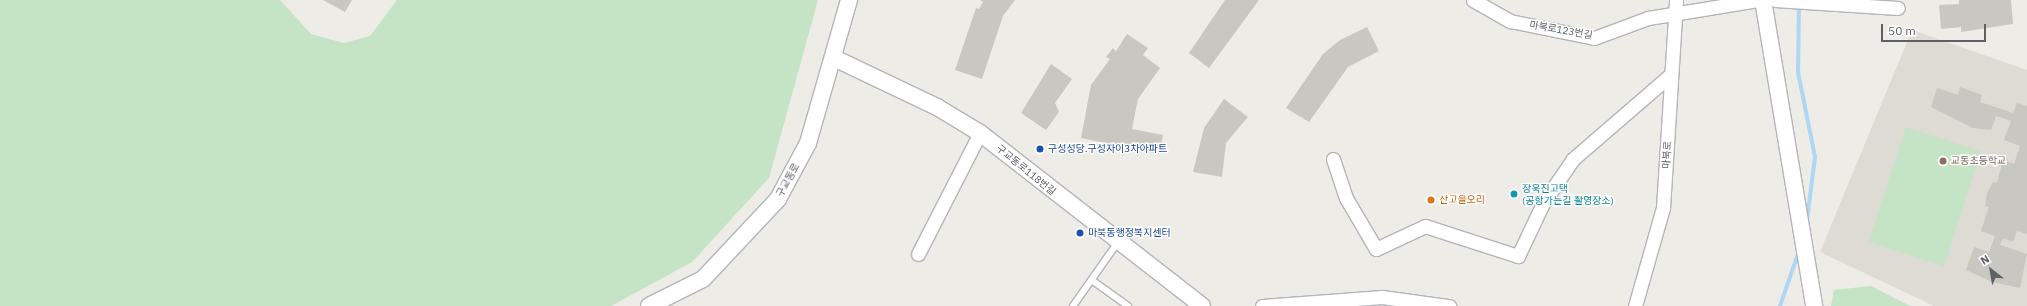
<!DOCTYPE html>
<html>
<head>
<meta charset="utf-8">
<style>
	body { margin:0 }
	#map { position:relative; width:2027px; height:306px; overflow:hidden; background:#eeece6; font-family:"IBM Plex Sans","Noto Sans KR",sans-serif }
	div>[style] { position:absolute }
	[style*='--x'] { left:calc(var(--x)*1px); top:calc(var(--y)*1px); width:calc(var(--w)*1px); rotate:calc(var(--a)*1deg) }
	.education>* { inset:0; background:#dedbd4 }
	.green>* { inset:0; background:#c5e3c5; transform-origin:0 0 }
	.stream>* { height:4px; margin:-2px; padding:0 2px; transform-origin:2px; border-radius:2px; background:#aed6f5 }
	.building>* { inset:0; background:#c9c7c2 }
	.roads { filter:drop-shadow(1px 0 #b3b5b9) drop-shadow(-1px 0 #b3b5b9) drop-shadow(0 1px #b3b5b9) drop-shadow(0 -1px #b3b5b9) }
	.service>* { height:6px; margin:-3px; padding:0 3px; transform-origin:3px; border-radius:3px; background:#fff }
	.minor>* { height:13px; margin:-6.5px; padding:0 6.5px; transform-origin:6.5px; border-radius:6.5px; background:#fff }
	.tertiary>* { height:16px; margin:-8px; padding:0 8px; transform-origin:8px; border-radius:8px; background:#fff }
	.dots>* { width:11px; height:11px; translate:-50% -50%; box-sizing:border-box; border:2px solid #fff; border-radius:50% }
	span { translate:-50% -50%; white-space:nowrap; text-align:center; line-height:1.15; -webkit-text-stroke:3px #fff; paint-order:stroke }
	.street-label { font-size:10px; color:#5d6064 }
	.transit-label { font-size:10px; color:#164399 }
	.left { translate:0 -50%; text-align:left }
	.education-label { font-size:10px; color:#785e54 }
	.culture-label { font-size:10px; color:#0d838f }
	.food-label { font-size:10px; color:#c56008 }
	.north { position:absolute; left:1971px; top:250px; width:40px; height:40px; -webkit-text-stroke:3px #fff; paint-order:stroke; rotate:329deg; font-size:11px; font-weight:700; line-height:16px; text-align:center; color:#5d6064 }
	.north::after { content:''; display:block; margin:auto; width:14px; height:18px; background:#5d6064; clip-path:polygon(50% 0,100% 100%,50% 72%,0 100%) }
	.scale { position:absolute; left:1881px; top:24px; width:105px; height:18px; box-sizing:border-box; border:2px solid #5d6064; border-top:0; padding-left:5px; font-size:12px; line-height:14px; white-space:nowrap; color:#5d6064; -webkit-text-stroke:3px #fff; paint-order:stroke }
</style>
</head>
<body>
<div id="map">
	<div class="education">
		<div style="clip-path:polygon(1912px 30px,2027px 70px,2027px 306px,1934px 306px,1820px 252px)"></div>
	</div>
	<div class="green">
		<div style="clip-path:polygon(0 0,280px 0,311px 34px,344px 43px,370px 36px,397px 0,818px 0,769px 178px,692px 262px,611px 306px,0 306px)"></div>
		<div style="left:1906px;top:127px;width:79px;height:121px;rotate:18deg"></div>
		<div style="clip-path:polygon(1871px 286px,1908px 305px,1912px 306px,1831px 306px,1834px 290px)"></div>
	</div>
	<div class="stream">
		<div style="--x:1799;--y:4;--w:68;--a:90.8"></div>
		<div style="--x:1798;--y:72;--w:87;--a:78.7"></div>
		<div style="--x:1815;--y:157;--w:71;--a:97.3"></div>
		<div style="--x:1780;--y:306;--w:58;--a:-70.9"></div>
	</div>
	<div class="building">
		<div style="clip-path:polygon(323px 0,352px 0,345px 12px)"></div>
		<div style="clip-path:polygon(980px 0,1015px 0,1003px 16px,982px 79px,955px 70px,976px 8px,979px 9px,983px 2px)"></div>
		<div style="clip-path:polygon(1225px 0,1259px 0,1209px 68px,1189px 53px)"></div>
		<div style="clip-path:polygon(1959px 0,2011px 0,2013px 24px,1961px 32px,1961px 27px,1941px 29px,1939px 5px,1959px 4px)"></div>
		<div style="clip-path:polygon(1367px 27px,1379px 51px,1348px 67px,1309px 122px,1286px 108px,1323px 54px,1340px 40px)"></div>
		<div style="clip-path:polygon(1127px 34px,1148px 48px,1143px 55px,1160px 68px,1138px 99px,1132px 129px,1163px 135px,1159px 154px,1081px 138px,1091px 85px,1110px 59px,1106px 57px,1113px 48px,1116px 51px)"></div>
		<div style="clip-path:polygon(1051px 64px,1072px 79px,1055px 103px,1059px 112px,1046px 130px,1021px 113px)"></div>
		<div style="clip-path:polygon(1960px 87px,1982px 95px,1980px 102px,2013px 113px,2017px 103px,2027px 106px,2027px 234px,2017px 231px,2013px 242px,2003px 238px,2000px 245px,2027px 254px,2020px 288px,1992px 282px,1966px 270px,1974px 247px,1989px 252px,1995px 236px,1981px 231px,1989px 207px,1985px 206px,1987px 193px,1993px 182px,1997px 183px,2003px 160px,2014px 164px,2020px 146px,2004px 140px,2011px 121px,1996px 116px,1991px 130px,1973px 128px,1931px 107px,1937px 88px,1958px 95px)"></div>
		<div style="clip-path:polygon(1224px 99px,1248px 117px,1226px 143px,1222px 177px,1193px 172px,1204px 128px)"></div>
	</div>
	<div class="roads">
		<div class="service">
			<div style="--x:1093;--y:281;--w:43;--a:35.5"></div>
			<div style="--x:1073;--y:306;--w:78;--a:-54.9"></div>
		</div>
		<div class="minor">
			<div style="--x:1473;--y:0;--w:43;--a:29.6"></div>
			<div style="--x:1510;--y:21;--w:86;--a:11.4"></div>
			<div style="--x:1594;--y:38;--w:58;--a:-20.3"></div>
			<div style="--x:1648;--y:18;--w:111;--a:-9.3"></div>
			<div style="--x:1775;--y:0;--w:123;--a:3.7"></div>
			<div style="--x:1333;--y:159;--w:41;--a:71.6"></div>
			<div style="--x:1346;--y:198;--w:59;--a:59.5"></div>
			<div style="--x:1376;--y:249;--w:54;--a:-25.1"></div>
			<div style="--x:1425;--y:226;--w:98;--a:17.9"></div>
			<div style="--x:1518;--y:256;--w:59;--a:-64.7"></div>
			<div style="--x:1543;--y:203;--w:53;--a:-55.7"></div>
			<div style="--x:1573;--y:159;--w:127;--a:-40.8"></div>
			<div style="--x:918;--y:254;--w:136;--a:-62.9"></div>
			<div style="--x:1262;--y:306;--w:120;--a:-4.3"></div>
			<div style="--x:1382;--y:297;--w:68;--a:7.7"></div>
			<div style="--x:1635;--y:306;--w:102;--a:-74.1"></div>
			<div style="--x:1663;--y:208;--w:208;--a:-86.4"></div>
		</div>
		<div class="tertiary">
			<div style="--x:1763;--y:0;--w:310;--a:80.5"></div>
			<div style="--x:834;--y:58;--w:114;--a:25.4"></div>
			<div style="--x:937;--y:107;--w:50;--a:31.2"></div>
			<div style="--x:980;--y:133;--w:281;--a:37.9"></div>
			<div style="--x:649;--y:306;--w:60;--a:-26.6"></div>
			<div style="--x:703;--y:279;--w:110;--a:-46.8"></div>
			<div style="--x:778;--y:199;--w:64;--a:-61.8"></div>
			<div style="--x:808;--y:143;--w:149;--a:-74"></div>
		</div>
	</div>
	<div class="dots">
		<div style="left:1040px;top:149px;background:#1a4fb4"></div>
		<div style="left:1943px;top:161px;background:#8d6e63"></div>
		<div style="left:1514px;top:194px;background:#0f9aa8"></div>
		<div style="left:1431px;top:200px;background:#e8710a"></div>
		<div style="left:1080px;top:233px;background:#1a4fb4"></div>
	</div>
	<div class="street-label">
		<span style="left:1561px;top:30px;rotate:10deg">마북로123번길</span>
		<span style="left:1667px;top:155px;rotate:-87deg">마북로</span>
		<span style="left:1026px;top:170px;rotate:39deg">구교동로118번길</span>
		<span style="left:788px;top:180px;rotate:-61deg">구교동로</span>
	</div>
	<div class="transit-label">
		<span class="left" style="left:1048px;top:149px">구성성당.구성자이3차아파트</span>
		<span class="left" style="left:1088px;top:233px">마북동행정복지센터</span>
	</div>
	<div class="education-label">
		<span class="left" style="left:1951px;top:161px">교동초등학교</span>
	</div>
	<div class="culture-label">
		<span class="left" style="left:1522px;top:194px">장욱진고택<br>(공항가는길 촬영장소)</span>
	</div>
	<div class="food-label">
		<span class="left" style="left:1439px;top:200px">산고을오리</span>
	</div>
	<div class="north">N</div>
	<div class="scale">50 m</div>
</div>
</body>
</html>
